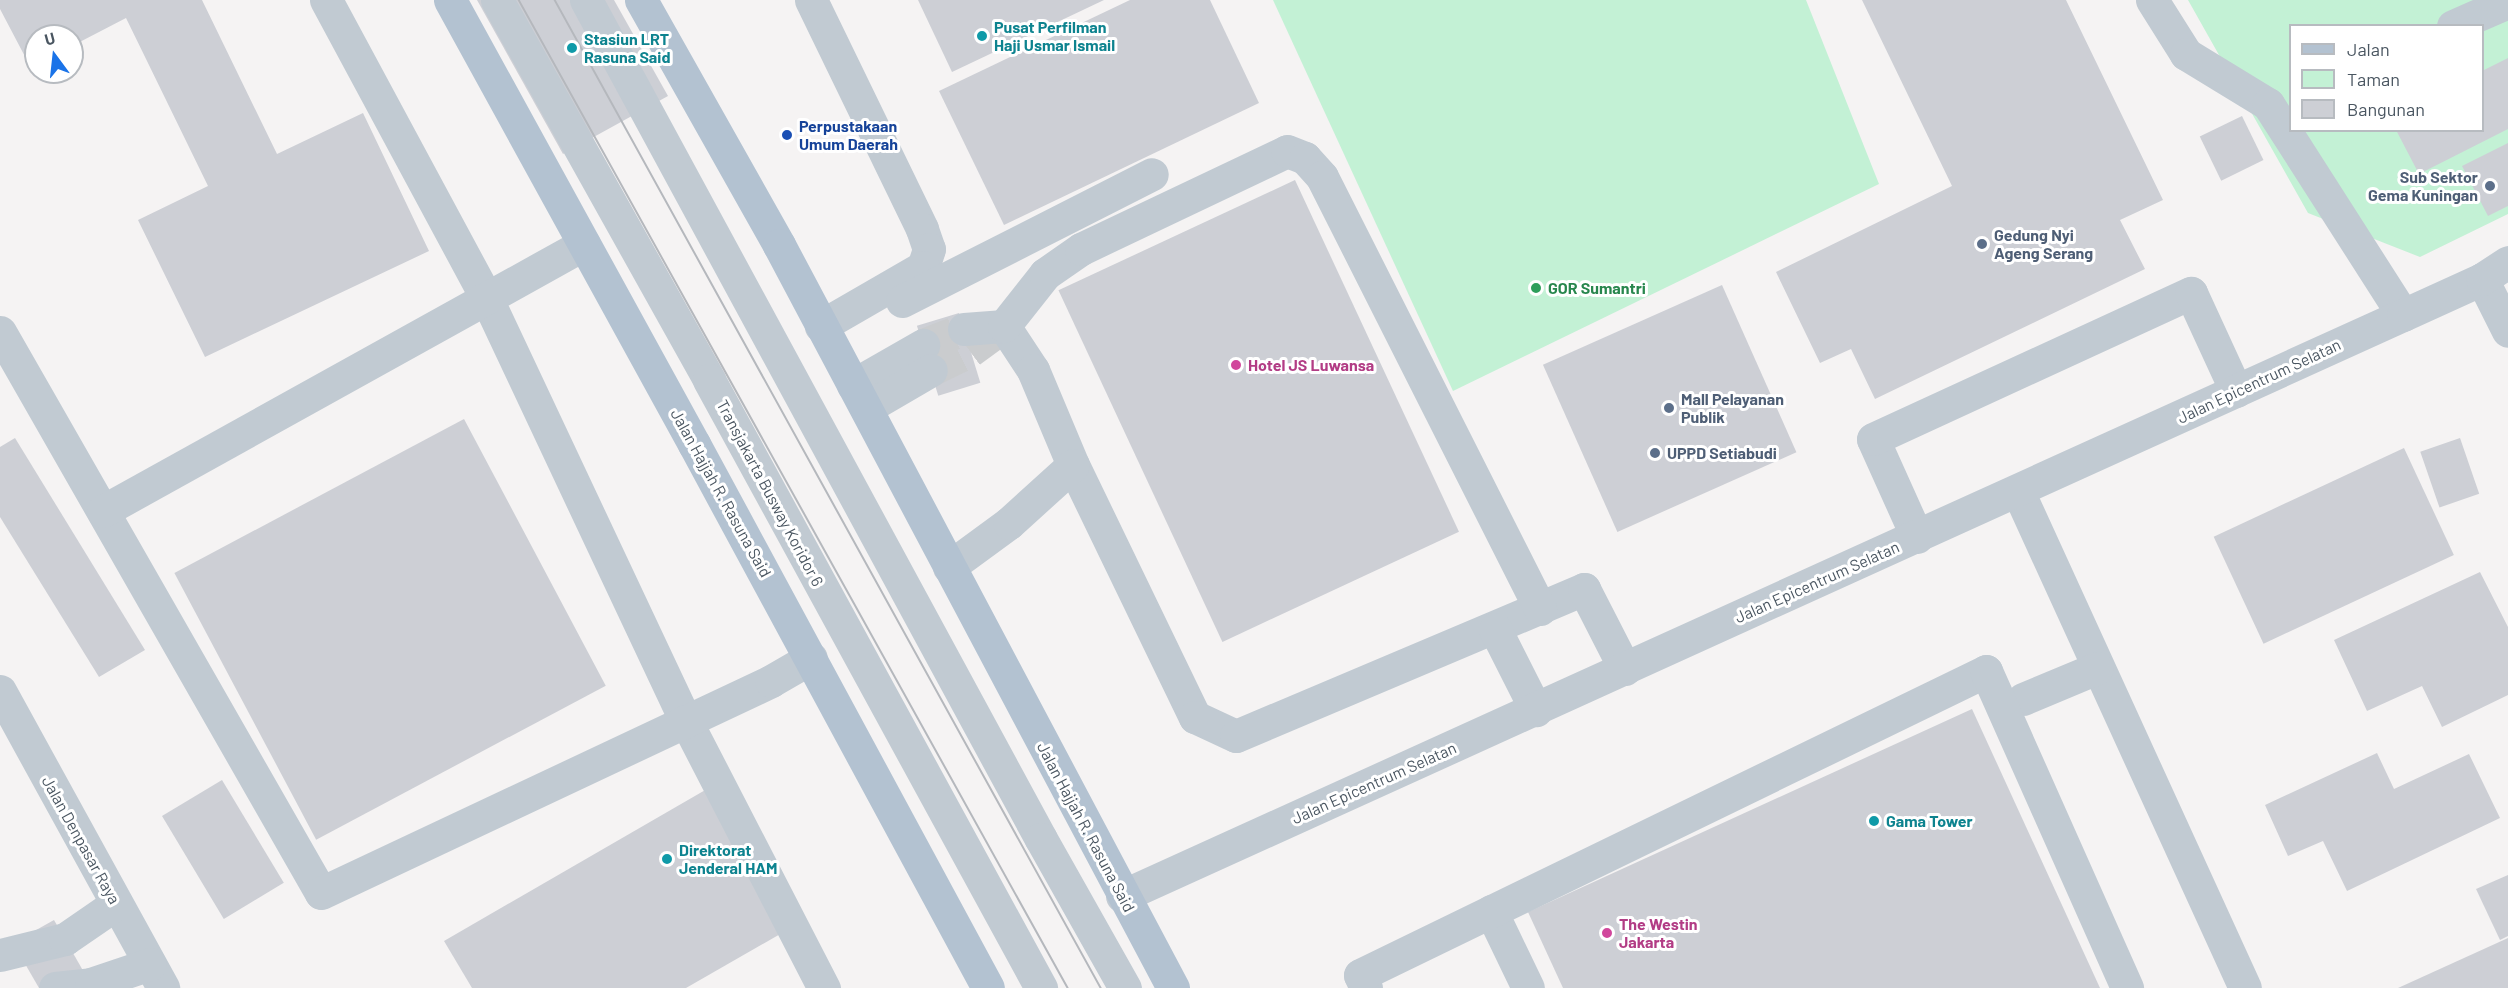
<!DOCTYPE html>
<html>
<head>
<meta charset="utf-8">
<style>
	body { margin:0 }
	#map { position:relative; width:2508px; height:988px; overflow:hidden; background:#f5f3f3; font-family:Barlow,sans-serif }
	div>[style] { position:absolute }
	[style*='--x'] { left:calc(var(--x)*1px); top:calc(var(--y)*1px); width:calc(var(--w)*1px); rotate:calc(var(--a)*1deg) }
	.green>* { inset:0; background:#c3f1d5 }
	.building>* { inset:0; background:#cdcfd5; transform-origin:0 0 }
	.minor-tunnel>* { height:33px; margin-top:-16.5px; transform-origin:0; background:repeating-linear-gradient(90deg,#caccce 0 33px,transparent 0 49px) }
	.minor>* { height:33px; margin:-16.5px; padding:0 16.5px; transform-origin:16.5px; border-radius:16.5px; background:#c1cad2 }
	.major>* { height:33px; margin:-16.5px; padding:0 16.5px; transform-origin:16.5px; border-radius:16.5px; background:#b3c2d1 }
	.tram>* { height:1.5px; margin:-0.75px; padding:0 0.75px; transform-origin:0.75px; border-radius:0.75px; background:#b5b8bd }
	.dots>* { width:16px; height:16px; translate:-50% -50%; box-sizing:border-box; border:3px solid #fff; border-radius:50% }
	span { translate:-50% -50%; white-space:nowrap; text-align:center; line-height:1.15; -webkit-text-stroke:6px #fff; paint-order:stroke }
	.culture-label { font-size:16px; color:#0d838f; font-weight:700 }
	.left { translate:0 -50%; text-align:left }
	.transit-label { font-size:16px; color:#164399; font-weight:700 }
	.service-label { font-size:16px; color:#4e5e75; font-weight:700 }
	.right { translate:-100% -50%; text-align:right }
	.leisure-label { font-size:16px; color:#27864d; font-weight:700 }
	.hotel-label { font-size:16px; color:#b23c85; font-weight:700 }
	.street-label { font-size:16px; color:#4a5661 }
	.legend { position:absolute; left:2289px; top:24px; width:195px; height:108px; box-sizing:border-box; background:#fff; border:2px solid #b7bbc0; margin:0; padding:8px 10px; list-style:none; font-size:18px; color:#4a5661 }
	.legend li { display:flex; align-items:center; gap:12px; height:30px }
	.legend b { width:30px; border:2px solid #b7bbc0 }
	.north { position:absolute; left:24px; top:24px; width:60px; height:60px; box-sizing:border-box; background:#fff; border:2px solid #b7bbc0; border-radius:50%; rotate:345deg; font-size:16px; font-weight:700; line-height:24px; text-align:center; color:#4a5661 }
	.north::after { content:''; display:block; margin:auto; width:21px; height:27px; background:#1a73e8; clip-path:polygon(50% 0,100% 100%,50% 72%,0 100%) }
</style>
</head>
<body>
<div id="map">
	<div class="green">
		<div style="clip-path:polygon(1273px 0,1806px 0,1879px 184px,1453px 391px)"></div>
		<div style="clip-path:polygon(evenodd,2188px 0,2508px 0,2508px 214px,2420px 257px,2308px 213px,2188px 0,2290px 26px,2482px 26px,2482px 130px,2290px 130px,2290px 26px)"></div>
	</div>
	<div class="building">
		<div style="clip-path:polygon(0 0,202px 0,277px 154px,363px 113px,429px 251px,205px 357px,138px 220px,208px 186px,126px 18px,72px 46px,72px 36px,36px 36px,36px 65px,31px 68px,0 9px)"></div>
		<div style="clip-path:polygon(477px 0,614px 0,668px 96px,563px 154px)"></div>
		<div style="clip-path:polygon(918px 0,1104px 0,952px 72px)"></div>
		<div style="clip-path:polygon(1130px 0,1210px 0,1259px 103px,1004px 225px,939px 91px)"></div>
		<div style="clip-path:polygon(1862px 0,2066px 0,2163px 200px,2120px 220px,2145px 269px,1875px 399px,1851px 349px,1820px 363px,1776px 272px,1952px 186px)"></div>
		<div style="clip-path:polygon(2508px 58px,2508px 129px,2419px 174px,2396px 130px,2482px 130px,2482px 71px)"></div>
		<div style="left:2242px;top:116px;width:49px;height:47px;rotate:64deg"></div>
		<div style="clip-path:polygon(2508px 143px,2508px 206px,2488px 216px,2462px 166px)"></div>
		<div style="left:1295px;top:180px;width:388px;height:261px;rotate:65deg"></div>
		<div style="left:1722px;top:285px;width:183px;height:196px;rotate:66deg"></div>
		<div style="left:959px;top:313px;width:73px;height:44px;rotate:73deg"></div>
		<div style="left:464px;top:419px;width:302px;height:328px;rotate:62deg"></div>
		<div style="clip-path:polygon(15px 438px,145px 650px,99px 677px,0 517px,0 447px)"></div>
		<div style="left:2460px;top:438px;width:59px;height:42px;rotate:71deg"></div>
		<div style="left:2404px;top:448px;width:118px;height:210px;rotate:65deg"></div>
		<div style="clip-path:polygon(2480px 572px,2508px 627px,2508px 695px,2442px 727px,2422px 686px,2367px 711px,2334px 640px)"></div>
		<div style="clip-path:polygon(1972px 709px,2100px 988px,1563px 988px,1528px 912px)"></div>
		<div style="clip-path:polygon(2377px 753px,2394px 789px,2469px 754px,2500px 818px,2347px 891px,2323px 841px,2288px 856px,2265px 805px)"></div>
		<div style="left:222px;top:780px;width:120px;height:70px;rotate:59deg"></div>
		<div style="clip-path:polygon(707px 789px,789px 929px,686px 988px,472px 988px,444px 941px)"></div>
		<div style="clip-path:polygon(2508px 875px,2508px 936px,2500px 940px,2476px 889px)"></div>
		<div style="clip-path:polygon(54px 920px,93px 988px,39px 988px,13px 943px)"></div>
		<div style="clip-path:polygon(2508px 938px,2508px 988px,2398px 988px)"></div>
	</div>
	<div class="minor-tunnel">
		<div style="--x:923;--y:345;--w:44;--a:-21.3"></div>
		<div style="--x:931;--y:370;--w:43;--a:-26"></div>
		<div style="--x:970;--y:351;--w:42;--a:-36.3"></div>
	</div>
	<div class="minor">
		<div style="--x:326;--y:0;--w:340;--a:61.7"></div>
		<div style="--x:487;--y:299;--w:467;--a:64.8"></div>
		<div style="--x:686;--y:721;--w:301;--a:62.7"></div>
		<div style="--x:497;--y:0;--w:435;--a:60.8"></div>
		<div style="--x:709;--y:380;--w:693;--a:61.36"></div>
		<div style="--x:586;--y:0;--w:954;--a:61.53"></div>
		<div style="--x:1041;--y:839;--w:171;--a:60.6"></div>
		<div style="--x:811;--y:0;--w:254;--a:64.1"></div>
		<div style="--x:922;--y:229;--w:21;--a:71"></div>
		<div style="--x:929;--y:249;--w:19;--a:108"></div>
		<div style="--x:923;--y:267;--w:118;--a:150"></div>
		<div style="--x:2152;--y:0;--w:64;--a:57.8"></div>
		<div style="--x:2186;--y:54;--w:96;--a:31.4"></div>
		<div style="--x:2268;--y:104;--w:250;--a:57.4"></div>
		<div style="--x:2453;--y:26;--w:60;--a:-23.6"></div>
		<div style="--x:2482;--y:279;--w:58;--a:63.4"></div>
		<div style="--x:902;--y:301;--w:280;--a:-26.9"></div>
		<div style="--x:1004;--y:326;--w:53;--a:56.6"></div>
		<div style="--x:1033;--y:370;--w:103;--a:67.2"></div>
		<div style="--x:1073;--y:465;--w:280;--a:64.2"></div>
		<div style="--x:1195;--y:717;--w:45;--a:24.9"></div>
		<div style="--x:1236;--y:736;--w:378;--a:-22.9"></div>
		<div style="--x:1584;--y:589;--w:90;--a:62.9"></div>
		<div style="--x:964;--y:329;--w:40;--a:-4.3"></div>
		<div style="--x:1004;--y:326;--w:66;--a:-51.7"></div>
		<div style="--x:1045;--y:274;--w:44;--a:-34.8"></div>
		<div style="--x:1081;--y:249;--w:228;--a:-25.4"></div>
		<div style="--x:1287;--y:151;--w:19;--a:21"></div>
		<div style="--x:1305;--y:158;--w:25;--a:48"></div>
		<div style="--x:1322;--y:177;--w:484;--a:63.2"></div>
		<div style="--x:0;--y:332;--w:646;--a:60.22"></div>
		<div style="--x:321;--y:893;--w:497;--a:-25.2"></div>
		<div style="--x:771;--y:681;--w:46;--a:-29.9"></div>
		<div style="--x:853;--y:385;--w:81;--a:-29.7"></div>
		<div style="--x:866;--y:408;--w:75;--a:-30.3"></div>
		<div style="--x:2018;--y:491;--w:546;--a:65.45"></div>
		<div style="--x:103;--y:511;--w:550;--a:-29.03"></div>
		<div style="--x:1917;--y:537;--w:107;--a:-114.2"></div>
		<div style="--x:1873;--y:439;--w:350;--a:-24.7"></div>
		<div style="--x:2191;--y:293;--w:108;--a:65.3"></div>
		<div style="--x:949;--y:567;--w:74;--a:-36.3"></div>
		<div style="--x:1009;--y:523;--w:86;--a:-42.2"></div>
		<div style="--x:1495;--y:629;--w:91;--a:63.2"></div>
		<div style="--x:0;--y:691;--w:339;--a:61.2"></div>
		<div style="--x:2023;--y:699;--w:80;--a:-22.7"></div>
		<div style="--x:1122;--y:896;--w:1407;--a:-24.4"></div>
		<div style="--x:2403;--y:315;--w:87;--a:-24.5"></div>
		<div style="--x:2482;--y:279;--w:31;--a:-33"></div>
		<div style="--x:1491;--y:911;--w:85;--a:64.3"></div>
		<div style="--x:0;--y:955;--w:67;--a:-13.8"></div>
		<div style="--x:65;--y:939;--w:62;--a:-34.5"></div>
		<div style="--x:55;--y:988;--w:36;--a:-6"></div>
		<div style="--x:91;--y:984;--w:62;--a:-18.7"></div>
		<div style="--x:1366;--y:988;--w:14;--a:-115"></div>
		<div style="--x:1360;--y:975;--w:696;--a:-25.9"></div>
		<div style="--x:1986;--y:671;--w:347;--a:66"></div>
	</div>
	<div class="major">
		<div style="--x:450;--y:0;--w:507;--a:61.21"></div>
		<div style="--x:694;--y:444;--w:618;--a:61.61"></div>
		<div style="--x:641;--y:0;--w:281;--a:60.6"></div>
		<div style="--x:779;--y:245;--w:841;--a:62.06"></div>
	</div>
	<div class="tram">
		<div style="--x:519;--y:0;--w:1130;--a:60.94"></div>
		<div style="--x:555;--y:0;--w:1129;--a:61.07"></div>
	</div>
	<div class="dots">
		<div style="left:982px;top:36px;background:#0f9aa8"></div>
		<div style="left:572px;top:48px;background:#0f9aa8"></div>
		<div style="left:787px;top:135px;background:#1a4fb4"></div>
		<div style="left:2490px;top:186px;background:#5c6f8a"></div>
		<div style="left:1982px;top:244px;background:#5c6f8a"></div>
		<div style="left:1536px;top:288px;background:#2e9e5b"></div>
		<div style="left:1236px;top:365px;background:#d1479c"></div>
		<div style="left:1669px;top:408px;background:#5c6f8a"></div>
		<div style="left:1655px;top:453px;background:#5c6f8a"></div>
		<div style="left:1874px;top:821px;background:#0f9aa8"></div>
		<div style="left:667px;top:859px;background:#0f9aa8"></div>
		<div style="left:1607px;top:933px;background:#d1479c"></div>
	</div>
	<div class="culture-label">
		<span class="left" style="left:994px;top:36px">Pusat Perfilman<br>Haji Usmar Ismail</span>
		<span class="left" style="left:584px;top:48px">Stasiun LRT<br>Rasuna Said</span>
		<span class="left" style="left:1886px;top:821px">Gama Tower</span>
		<span class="left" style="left:679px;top:859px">Direktorat<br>Jenderal HAM</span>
	</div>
	<div class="transit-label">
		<span class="left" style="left:799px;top:135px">Perpustakaan<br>Umum Daerah</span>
	</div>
	<div class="service-label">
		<span class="right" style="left:2478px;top:186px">Sub Sektor<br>Gema Kuningan</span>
		<span class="left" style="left:1994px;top:244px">Gedung Nyi<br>Ageng Serang</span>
		<span class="left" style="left:1681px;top:408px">Mall Pelayanan<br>Publik</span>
		<span class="left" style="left:1667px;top:453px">UPPD Setiabudi</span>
	</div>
	<div class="leisure-label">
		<span class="left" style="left:1548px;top:288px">GOR Sumantri</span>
	</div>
	<div class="hotel-label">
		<span class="left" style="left:1248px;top:365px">Hotel JS Luwansa</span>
		<span class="left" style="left:1619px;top:933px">The Westin<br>Jakarta</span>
	</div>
	<div class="street-label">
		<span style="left:2259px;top:381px;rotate:-25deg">Jalan Epicentrum Selatan</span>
		<span style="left:721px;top:493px;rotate:61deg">Jalan Hajjah R. Rasuna Said</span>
		<span style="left:770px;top:493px;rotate:62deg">Transjakarta Busway Koridor 6</span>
		<span style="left:1817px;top:582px;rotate:-24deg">Jalan Epicentrum Selatan</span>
		<span style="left:1374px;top:783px;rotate:-24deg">Jalan Epicentrum Selatan</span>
		<span style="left:1086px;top:827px;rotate:62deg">Jalan Hajjah R. Rasuna Said</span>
		<span style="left:81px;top:840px;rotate:61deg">Jalan Denpasar Raya</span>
	</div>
	<ul class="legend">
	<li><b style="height:8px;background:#b3c2d1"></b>Jalan</li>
	<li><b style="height:16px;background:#c3f1d5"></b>Taman</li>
	<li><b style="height:16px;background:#cdcfd5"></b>Bangunan</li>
	</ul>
	<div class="north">U</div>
</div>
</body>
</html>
